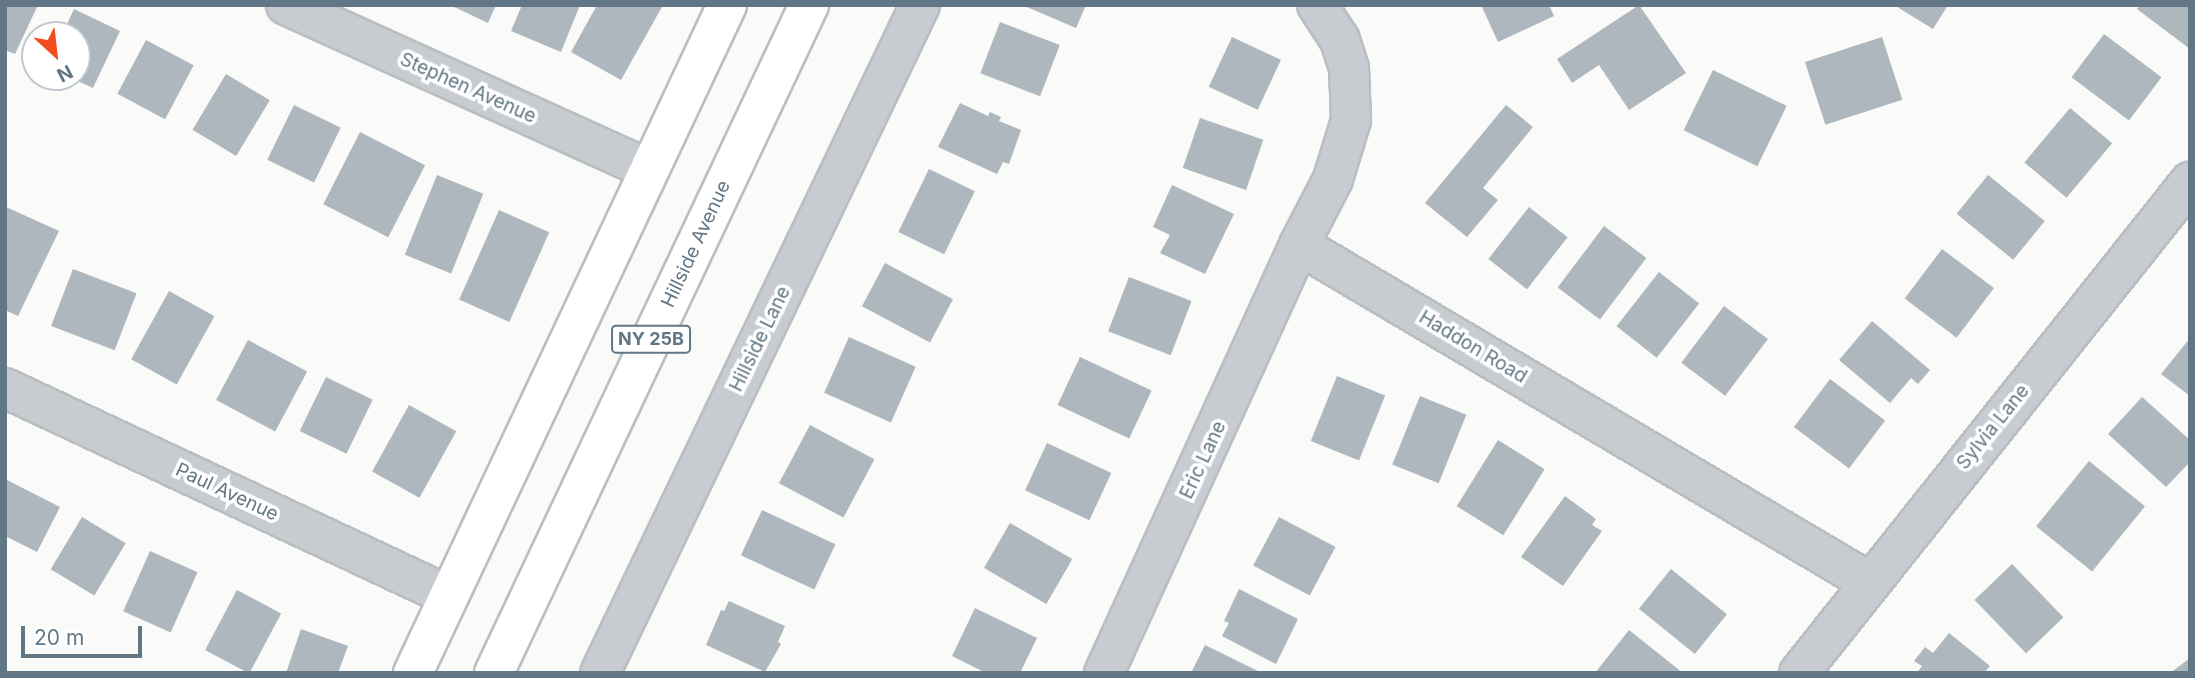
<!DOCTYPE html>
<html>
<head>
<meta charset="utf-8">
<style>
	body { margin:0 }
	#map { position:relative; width:2195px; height:678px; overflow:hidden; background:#fafaf8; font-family:Inter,sans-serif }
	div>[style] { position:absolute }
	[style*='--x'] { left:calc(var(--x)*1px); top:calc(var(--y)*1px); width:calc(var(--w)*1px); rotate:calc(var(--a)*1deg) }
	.building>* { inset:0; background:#adb7bd; transform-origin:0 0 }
	.roads { filter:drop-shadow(2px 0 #b8bec2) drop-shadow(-2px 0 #b8bec2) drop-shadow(0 2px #b8bec2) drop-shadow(0 -2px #b8bec2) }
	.minor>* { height:38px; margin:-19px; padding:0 19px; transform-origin:19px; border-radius:19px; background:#c8ccd0 }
	.primary>* { height:38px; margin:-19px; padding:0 19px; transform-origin:19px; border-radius:19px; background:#fff }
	span { translate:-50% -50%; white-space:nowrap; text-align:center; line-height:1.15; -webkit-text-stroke:7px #fff; paint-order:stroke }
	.shield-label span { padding:2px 5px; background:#fff; border:2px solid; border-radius:5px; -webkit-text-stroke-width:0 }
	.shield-label { font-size:18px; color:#627785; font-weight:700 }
	.street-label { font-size:19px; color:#627785 }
	.frame { position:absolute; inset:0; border:7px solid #627785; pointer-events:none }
	.north { position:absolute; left:21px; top:21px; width:70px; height:70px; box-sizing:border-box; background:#fff; border:2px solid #c0c9ce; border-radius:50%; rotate:153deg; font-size:19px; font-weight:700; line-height:28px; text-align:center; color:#627785 }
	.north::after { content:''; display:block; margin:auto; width:24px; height:32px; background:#f34b1f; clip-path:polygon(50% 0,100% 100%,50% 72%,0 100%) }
	.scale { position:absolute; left:21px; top:626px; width:121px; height:32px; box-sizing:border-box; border:4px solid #627785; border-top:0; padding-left:9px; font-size:21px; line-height:24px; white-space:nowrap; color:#627785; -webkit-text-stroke:5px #fff; paint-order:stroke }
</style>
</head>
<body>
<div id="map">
	<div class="building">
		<div style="clip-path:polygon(5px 5px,38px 5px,15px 54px,5px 50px)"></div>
		<div style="clip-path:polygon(450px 5px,496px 5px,488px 23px)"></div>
		<div style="clip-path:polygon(522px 5px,580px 5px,561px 52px,511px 31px)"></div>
		<div style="clip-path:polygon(597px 5px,663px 5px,621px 80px,571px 52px)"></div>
		<div style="clip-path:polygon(1022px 5px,1086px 5px,1076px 28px)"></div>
		<div style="clip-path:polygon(1481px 5px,1549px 5px,1554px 16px,1498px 42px)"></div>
		<div style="clip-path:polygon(1639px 5px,1686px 73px,1629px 110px,1599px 65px,1572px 83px,1557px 59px)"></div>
		<div style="clip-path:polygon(1894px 5px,1948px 5px,1933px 29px)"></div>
		<div style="clip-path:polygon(2140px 5px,2190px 5px,2190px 49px,2137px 9px)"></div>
		<div style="clip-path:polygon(74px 9px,120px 31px,93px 88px,69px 77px,77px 77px,77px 35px,62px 35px)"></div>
		<div style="left:1000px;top:22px;width:64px;height:55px;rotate:21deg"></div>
		<div style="left:2104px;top:34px;width:72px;height:54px;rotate:37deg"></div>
		<div style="left:1232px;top:37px;width:54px;height:55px;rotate:25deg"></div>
		<div style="left:1882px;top:37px;width:66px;height:81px;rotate:72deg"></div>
		<div style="left:146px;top:40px;width:54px;height:61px;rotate:28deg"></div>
		<div style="left:1713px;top:70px;width:82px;height:67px;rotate:26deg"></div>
		<div style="left:226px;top:74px;width:51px;height:65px;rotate:31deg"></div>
		<div style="clip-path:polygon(960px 103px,988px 116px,990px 112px,1001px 117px,999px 121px,1021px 130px,1009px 164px,1003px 162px,997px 174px,938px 147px)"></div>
		<div style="left:294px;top:105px;width:52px;height:61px;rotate:26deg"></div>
		<div style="clip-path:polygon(1506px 105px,1533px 127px,1483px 188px,1498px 200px,1467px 237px,1425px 203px)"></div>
		<div style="left:2070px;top:108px;width:55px;height:71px;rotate:40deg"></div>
		<div style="left:1200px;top:118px;width:67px;height:53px;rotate:19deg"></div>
		<div style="left:360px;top:132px;width:73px;height:81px;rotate:27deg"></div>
		<div style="left:929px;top:169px;width:51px;height:70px;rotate:26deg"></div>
		<div style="left:437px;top:175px;width:50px;height:86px;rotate:22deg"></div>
		<div style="left:1988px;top:175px;width:73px;height:50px;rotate:39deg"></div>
		<div style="clip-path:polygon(1172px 185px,1234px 214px,1205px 274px,1160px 253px,1170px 235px,1153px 227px)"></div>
		<div style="clip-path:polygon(6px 207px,59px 231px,18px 316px,5px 310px)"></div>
		<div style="left:1529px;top:207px;width:49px;height:66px;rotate:38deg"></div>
		<div style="left:499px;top:210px;width:55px;height:98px;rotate:24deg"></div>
		<div style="left:1604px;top:226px;width:53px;height:77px;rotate:37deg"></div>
		<div style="left:1942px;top:249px;width:65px;height:62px;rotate:37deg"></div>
		<div style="left:885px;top:263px;width:77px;height:49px;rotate:28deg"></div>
		<div style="left:73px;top:269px;width:68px;height:61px;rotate:21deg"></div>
		<div style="left:1659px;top:272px;width:51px;height:69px;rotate:38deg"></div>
		<div style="left:1129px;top:277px;width:67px;height:58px;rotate:21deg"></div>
		<div style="left:169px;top:291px;width:52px;height:78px;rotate:29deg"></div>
		<div style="left:1724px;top:306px;width:55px;height:71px;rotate:37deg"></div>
		<div style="clip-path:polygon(1872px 321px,1930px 370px,1918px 384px,1911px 378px,1890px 403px,1839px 360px)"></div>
		<div style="left:849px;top:337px;width:73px;height:61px;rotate:24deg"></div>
		<div style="clip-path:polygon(2190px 338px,2190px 396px,2161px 374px)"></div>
		<div style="left:248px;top:340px;width:67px;height:68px;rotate:28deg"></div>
		<div style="left:1080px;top:357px;width:79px;height:53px;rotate:25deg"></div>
		<div style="left:1337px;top:376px;width:52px;height:70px;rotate:22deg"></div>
		<div style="left:326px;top:377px;width:52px;height:60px;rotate:26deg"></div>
		<div style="left:1830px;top:379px;width:69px;height:60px;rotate:37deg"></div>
		<div style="left:1420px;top:396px;width:50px;height:74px;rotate:22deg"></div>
		<div style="clip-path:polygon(2142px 397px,2190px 440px,2190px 462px,2166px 487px,2108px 434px)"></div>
		<div style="left:409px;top:405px;width:54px;height:76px;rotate:29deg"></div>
		<div style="left:810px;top:425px;width:73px;height:66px;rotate:28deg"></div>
		<div style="left:1498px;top:440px;width:55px;height:78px;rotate:32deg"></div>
		<div style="left:1047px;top:443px;width:71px;height:52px;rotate:25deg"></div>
		<div style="left:2089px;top:461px;width:72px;height:84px;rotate:39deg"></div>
		<div style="clip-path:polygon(5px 479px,60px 507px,37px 552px,5px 536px)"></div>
		<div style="clip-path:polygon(1565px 496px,1596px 519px,1592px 525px,1602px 531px,1563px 586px,1521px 557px)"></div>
		<div style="left:762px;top:510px;width:81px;height:50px;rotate:25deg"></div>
		<div style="left:82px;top:517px;width:51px;height:61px;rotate:31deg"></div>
		<div style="left:1279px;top:517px;width:64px;height:55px;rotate:28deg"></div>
		<div style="left:1010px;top:523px;width:72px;height:52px;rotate:30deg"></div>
		<div style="left:150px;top:551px;width:52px;height:66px;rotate:24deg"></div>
		<div style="left:2012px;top:564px;width:74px;height:52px;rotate:46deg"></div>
		<div style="left:1671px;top:569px;width:72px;height:51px;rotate:39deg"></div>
		<div style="clip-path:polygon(1239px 589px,1298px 619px,1276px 664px,1222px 636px,1229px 623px,1224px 621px)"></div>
		<div style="left:237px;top:590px;width:50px;height:68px;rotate:28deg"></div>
		<div style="clip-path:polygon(729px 601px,785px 626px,778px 642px,781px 644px,765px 672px,706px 645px,721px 610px,724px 611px)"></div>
		<div style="clip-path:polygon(975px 608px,1037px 638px,1020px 673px,986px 673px,952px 656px)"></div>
		<div style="clip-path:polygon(301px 629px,348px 646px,338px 673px,286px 673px)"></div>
		<div style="clip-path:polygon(1629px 630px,1683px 673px,1595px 673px)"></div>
		<div style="clip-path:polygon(1949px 633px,1990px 666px,1984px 673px,1917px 673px,1922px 666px,1914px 661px,1925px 647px,1933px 653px)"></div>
		<div style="clip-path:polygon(1205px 645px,1262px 673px,1191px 673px)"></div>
		<div style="clip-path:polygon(2190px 658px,2190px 673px,2170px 673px)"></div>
	</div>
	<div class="roads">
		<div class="minor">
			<div style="--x:286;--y:5;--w:399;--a:24.4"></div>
			<div style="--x:1299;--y:245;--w:662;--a:30.59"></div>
			<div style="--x:5;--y:388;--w:490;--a:25.1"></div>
			<div style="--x:600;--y:673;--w:741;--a:-64.4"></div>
			<div style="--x:1104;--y:673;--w:470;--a:-65.5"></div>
			<div style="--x:1299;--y:245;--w:74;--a:-62.7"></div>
			<div style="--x:1333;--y:179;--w:62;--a:-73"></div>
			<div style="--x:1351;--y:120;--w:52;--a:-92.2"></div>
			<div style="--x:1349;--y:68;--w:29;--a:-108"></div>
			<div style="--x:1340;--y:40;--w:42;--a:-123.3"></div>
			<div style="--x:1799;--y:673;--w:628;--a:-51.47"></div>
		</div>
		<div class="primary">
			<div style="--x:413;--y:673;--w:738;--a:-64.82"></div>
			<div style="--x:494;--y:673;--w:739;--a:-64.75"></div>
		</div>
	</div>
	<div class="shield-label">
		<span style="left:651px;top:339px">NY 25B</span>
	</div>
	<div class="street-label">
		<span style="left:468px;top:88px;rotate:24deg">Stephen Avenue</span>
		<span style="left:696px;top:244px;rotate:-65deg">Hillside Avenue</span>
		<span style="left:760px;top:339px;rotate:-64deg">Hillside Lane</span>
		<span style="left:1473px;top:347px;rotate:31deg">Haddon Road</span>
		<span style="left:1993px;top:427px;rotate:-51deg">Sylvia Lane</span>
		<span style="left:1203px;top:460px;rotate:-65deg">Eric Lane</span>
		<span style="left:227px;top:492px;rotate:25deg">Paul Avenue</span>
	</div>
	<div class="frame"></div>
	<div class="north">N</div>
	<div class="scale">20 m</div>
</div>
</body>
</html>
